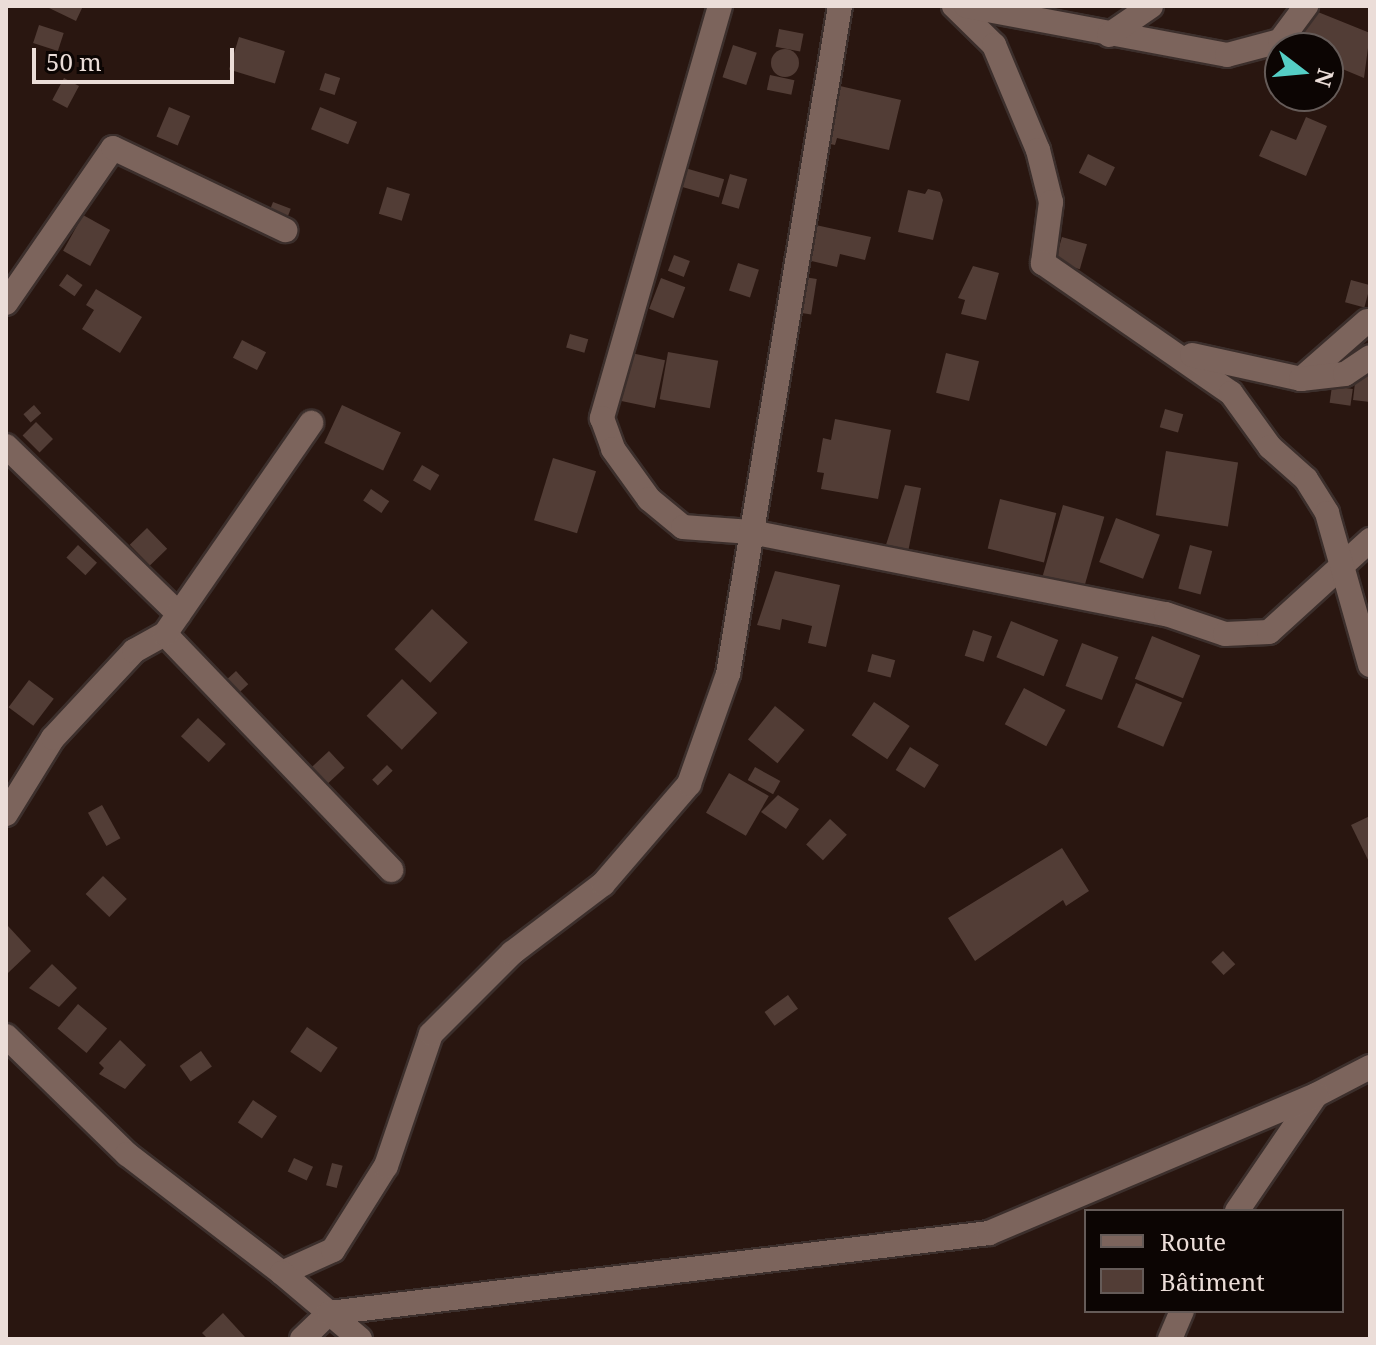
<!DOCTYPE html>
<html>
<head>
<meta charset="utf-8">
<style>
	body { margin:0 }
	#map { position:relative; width:1376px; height:1345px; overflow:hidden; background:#291610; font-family:"Noto Serif",serif }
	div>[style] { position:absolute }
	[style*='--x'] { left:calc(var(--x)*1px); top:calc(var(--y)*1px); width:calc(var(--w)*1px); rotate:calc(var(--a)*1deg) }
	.building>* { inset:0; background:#523d36; transform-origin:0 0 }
	.round { border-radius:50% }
	.roads { filter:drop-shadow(2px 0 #3c2f2c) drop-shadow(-2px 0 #3c2f2c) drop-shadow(0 2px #3c2f2c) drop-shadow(0 -2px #3c2f2c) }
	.minor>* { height:24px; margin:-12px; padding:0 12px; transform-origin:12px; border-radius:12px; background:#7c645c }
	span { translate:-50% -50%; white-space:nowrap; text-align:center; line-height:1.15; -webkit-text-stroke:6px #0c0503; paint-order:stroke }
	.frame { position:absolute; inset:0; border:8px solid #ebddd8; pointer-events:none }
	.legend { position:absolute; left:1084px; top:1209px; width:260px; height:104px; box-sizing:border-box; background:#0c0503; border:2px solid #655b58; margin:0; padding:10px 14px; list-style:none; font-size:24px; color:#ebddd8 }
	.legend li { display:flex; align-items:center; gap:16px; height:40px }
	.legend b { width:40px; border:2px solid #655b58 }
	.north { position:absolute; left:1264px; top:32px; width:80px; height:80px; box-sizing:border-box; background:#0c0503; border:2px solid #655b58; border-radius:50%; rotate:106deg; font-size:22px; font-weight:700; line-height:32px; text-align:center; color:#ebddd8 }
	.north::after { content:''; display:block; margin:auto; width:28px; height:36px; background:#55cec5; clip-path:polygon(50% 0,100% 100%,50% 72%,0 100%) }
	.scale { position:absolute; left:32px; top:48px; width:202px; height:36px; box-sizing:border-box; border:4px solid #ebddd8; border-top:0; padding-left:10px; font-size:24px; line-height:28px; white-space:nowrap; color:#ebddd8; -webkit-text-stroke:6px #0c0503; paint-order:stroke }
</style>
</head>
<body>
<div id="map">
	<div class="building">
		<div style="clip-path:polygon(45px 6px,83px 6px,76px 21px)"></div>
		<div style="clip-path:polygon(1313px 10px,1370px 33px,1364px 78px,1328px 63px,1328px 48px,1298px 48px)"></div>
		<div style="left:39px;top:25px;width:26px;height:19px;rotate:18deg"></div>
		<div style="left:779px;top:29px;width:25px;height:18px;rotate:11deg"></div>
		<div style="left:239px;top:37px;width:48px;height:34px;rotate:17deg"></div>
		<div style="left:733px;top:45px;width:25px;height:34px;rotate:18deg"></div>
		<div class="round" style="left:771px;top:49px;width:28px;height:28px"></div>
		<div style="left:325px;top:73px;width:16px;height:18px;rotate:18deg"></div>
		<div style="left:770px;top:75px;width:25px;height:15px;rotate:12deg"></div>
		<div style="left:64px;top:78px;width:17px;height:25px;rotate:28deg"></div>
		<div style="clip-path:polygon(840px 86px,901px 100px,889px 150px,837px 138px,835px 145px,820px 142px)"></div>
		<div style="left:169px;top:107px;width:23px;height:32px;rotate:23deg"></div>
		<div style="left:320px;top:107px;width:40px;height:24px;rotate:22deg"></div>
		<div style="clip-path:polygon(1306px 117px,1327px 126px,1306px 176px,1259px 156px,1271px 130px,1296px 140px)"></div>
		<div style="left:1088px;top:154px;width:30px;height:21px;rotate:26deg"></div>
		<div style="left:678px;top:166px;width:48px;height:19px;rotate:16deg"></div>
		<div style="left:730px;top:174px;width:18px;height:31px;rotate:16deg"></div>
		<div style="left:387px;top:187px;width:24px;height:28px;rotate:17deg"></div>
		<div style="clip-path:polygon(928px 189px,940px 192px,943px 200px,933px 240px,898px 232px,908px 190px,925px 194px)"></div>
		<div style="left:273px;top:202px;width:19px;height:17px;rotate:21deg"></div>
		<div style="left:83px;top:215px;width:31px;height:41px;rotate:29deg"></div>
		<div style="clip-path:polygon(811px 224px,871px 237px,865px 260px,840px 254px,837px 267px,803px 259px)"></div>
		<div style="left:1062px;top:237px;width:26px;height:26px;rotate:16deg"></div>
		<div style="left:674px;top:255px;width:17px;height:17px;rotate:21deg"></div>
		<div style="left:738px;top:263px;width:22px;height:29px;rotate:18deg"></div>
		<div style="clip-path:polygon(973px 266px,999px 273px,986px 320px,961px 314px,965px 300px,958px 298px)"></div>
		<div style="left:67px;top:274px;width:19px;height:14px;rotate:35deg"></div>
		<div style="left:798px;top:276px;width:19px;height:36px;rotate:9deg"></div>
		<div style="left:661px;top:278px;width:26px;height:33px;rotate:21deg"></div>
		<div style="left:1351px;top:280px;width:20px;height:23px;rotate:15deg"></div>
		<div style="clip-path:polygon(96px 289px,142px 317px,120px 353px,82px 329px,94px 310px,86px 305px)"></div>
		<div style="left:570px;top:334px;width:19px;height:14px;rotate:16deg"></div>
		<div style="left:242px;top:340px;width:27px;height:20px;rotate:27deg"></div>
		<div style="left:622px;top:351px;width:44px;height:49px;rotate:12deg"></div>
		<div style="left:668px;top:352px;width:51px;height:48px;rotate:10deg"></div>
		<div style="left:946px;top:353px;width:34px;height:41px;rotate:14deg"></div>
		<div style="clip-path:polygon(1356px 374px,1370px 376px,1370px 402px,1353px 400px)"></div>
		<div style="left:1332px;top:386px;width:21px;height:17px;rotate:8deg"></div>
		<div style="left:34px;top:405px;width:11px;height:14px;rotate:49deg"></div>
		<div style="left:342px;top:405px;width:65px;height:42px;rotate:25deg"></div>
		<div style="left:1165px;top:409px;width:19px;height:19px;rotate:16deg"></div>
		<div style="clip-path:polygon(835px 419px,891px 430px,878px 499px,821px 489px,824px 473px,817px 472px,823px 438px,831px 440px)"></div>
		<div style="left:36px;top:422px;width:24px;height:19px;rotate:45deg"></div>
		<div style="left:1166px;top:451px;width:73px;height:65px;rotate:9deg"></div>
		<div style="left:553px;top:458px;width:45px;height:65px;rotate:17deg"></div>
		<div style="left:422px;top:465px;width:20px;height:18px;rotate:30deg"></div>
		<div style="clip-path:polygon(905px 485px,921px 488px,908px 552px,885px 548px)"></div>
		<div style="left:371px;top:489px;width:22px;height:14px;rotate:34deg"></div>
		<div style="left:1000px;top:499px;width:58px;height:51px;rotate:14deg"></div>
		<div style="left:1063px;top:505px;width:43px;height:80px;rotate:16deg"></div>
		<div style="left:1116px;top:518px;width:47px;height:47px;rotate:21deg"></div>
		<div style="left:147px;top:528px;width:29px;height:24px;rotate:46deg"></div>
		<div style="left:78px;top:545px;width:26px;height:17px;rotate:43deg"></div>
		<div style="left:1190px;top:545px;width:23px;height:45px;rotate:15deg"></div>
		<div style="clip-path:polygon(775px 571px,840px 585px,826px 647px,808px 643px,812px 626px,782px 619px,780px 630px,757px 625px)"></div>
		<div style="left:432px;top:609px;width:49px;height:55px;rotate:43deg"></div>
		<div style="left:1011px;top:621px;width:51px;height:39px;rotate:22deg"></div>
		<div style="left:973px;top:630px;width:20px;height:27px;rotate:18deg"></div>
		<div style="left:1152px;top:636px;width:52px;height:46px;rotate:22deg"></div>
		<div style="left:1082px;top:643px;width:39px;height:46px;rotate:21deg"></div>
		<div style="left:872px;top:654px;width:24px;height:18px;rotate:15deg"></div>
		<div style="left:236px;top:671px;width:18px;height:13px;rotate:47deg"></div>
		<div style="left:402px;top:679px;width:49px;height:51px;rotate:44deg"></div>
		<div style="left:29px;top:680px;width:31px;height:34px;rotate:37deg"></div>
		<div style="left:1136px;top:683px;width:50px;height:48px;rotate:23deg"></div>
		<div style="left:1024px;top:688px;width:47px;height:41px;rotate:28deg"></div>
		<div style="left:874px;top:702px;width:43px;height:40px;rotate:34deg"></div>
		<div style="left:775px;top:706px;width:38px;height:43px;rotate:39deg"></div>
		<div style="left:198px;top:718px;width:38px;height:25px;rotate:43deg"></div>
		<div style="left:910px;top:747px;width:34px;height:27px;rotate:32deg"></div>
		<div style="left:329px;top:751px;width:23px;height:26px;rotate:47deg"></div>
		<div style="left:387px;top:765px;width:8px;height:21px;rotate:45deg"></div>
		<div style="left:755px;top:767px;width:29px;height:15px;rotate:29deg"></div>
		<div style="left:729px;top:773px;width:46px;height:46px;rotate:30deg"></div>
		<div style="clip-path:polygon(778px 795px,799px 809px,786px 829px,761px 812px)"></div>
		<div style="left:102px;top:805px;width:38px;height:16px;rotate:61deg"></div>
		<div style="clip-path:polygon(1370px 816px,1370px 864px,1351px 825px)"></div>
		<div style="left:830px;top:819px;width:23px;height:35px;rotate:43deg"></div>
		<div style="clip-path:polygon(1062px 848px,1089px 891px,1066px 906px,1063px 900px,975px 961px,948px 918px)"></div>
		<div style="left:103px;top:876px;width:33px;height:25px;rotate:44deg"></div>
		<div style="clip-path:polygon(8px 926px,31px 951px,8px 973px,6px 928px)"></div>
		<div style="left:1223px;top:951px;width:18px;height:16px;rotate:47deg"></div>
		<div style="clip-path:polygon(52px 964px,77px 988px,59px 1007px,29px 988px)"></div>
		<div style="left:788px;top:995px;width:17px;height:29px;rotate:54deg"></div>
		<div style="left:78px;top:1004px;width:38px;height:32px;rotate:40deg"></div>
		<div style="left:307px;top:1027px;width:37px;height:30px;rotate:34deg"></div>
		<div style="clip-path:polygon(120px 1040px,146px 1065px,125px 1089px,99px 1074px,104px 1068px,99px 1063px)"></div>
		<div style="left:201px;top:1051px;width:19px;height:26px;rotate:55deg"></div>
		<div style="left:253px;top:1100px;width:29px;height:27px;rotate:34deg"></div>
		<div style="left:294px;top:1158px;width:21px;height:15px;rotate:25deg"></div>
		<div style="left:332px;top:1163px;width:11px;height:23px;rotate:15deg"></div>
		<div style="clip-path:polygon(223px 1313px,245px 1337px,243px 1339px,208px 1339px,202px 1333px)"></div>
	</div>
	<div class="roads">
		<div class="minor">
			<div style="--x:720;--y:6;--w:429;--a:106"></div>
			<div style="--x:602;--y:418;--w:33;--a:70"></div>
			<div style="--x:613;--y:449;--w:62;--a:54.2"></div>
			<div style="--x:649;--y:499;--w:44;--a:39.5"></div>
			<div style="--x:683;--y:527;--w:68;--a:4.2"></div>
			<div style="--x:751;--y:532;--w:423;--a:11.2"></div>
			<div style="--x:1166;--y:614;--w:62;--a:18.7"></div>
			<div style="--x:1225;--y:634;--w:44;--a:-2.6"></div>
			<div style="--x:1269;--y:632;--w:137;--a:-42.3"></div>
			<div style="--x:954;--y:6;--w:56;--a:44.3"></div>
			<div style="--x:994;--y:45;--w:114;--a:67.3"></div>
			<div style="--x:1038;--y:150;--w:54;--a:76"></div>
			<div style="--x:1051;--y:202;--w:62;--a:97.5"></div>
			<div style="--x:1043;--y:263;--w:229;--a:34.7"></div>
			<div style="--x:1231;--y:393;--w:67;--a:54.2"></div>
			<div style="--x:1270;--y:447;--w:48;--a:41.6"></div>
			<div style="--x:1306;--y:479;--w:40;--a:58"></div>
			<div style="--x:1327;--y:513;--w:158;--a:74.2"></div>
			<div style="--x:966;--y:6;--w:266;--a:10.6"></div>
			<div style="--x:1227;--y:55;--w:55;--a:-14.8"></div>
			<div style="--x:1280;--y:41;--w:44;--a:-53.4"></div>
			<div style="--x:1109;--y:35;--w:51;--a:-34.6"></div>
			<div style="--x:6;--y:303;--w:188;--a:-55.4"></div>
			<div style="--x:113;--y:148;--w:191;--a:25.5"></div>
			<div style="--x:1192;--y:355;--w:112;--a:12.4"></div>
			<div style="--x:1301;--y:379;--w:88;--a:-41.3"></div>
			<div style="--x:1301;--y:379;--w:44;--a:-6.5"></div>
			<div style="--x:1345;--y:374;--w:30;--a:-34"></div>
			<div style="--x:6;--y:446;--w:241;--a:44.2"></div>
			<div style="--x:165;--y:634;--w:327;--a:46.2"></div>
			<div style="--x:6;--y:814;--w:89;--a:-58.3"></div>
			<div style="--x:53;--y:738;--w:119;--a:-47"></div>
			<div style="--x:134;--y:651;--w:35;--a:-29"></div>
			<div style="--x:165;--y:634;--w:257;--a:-55.3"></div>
			<div style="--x:6;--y:1036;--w:169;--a:44.3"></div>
			<div style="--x:127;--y:1154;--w:195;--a:37.5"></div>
			<div style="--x:282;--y:1273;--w:56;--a:-24.3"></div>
			<div style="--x:333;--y:1250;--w:99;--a:-57.8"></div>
			<div style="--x:386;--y:1166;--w:139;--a:-71.2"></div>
			<div style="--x:431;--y:1034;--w:115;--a:-45"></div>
			<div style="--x:512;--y:953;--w:114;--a:-37.2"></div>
			<div style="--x:603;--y:884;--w:132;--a:-49.3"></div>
			<div style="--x:689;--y:784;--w:117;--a:-70.5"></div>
			<div style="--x:728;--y:674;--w:677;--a:-80.48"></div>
			<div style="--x:1237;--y:1211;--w:140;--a:-55.7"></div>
			<div style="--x:1316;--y:1095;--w:61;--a:-27.4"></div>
			<div style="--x:282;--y:1273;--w:102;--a:40.2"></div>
			<div style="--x:302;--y:1339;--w:37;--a:-44"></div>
			<div style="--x:329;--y:1313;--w:665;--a:-6.91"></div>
			<div style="--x:989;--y:1233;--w:355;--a:-22.9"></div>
			<div style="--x:1170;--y:1339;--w:30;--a:-67"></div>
		</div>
	</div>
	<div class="frame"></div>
	<ul class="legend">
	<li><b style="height:10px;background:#7c645c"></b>Route</li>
	<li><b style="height:22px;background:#523d36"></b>Bâtiment</li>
	</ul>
	<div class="north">N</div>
	<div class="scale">50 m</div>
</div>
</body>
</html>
